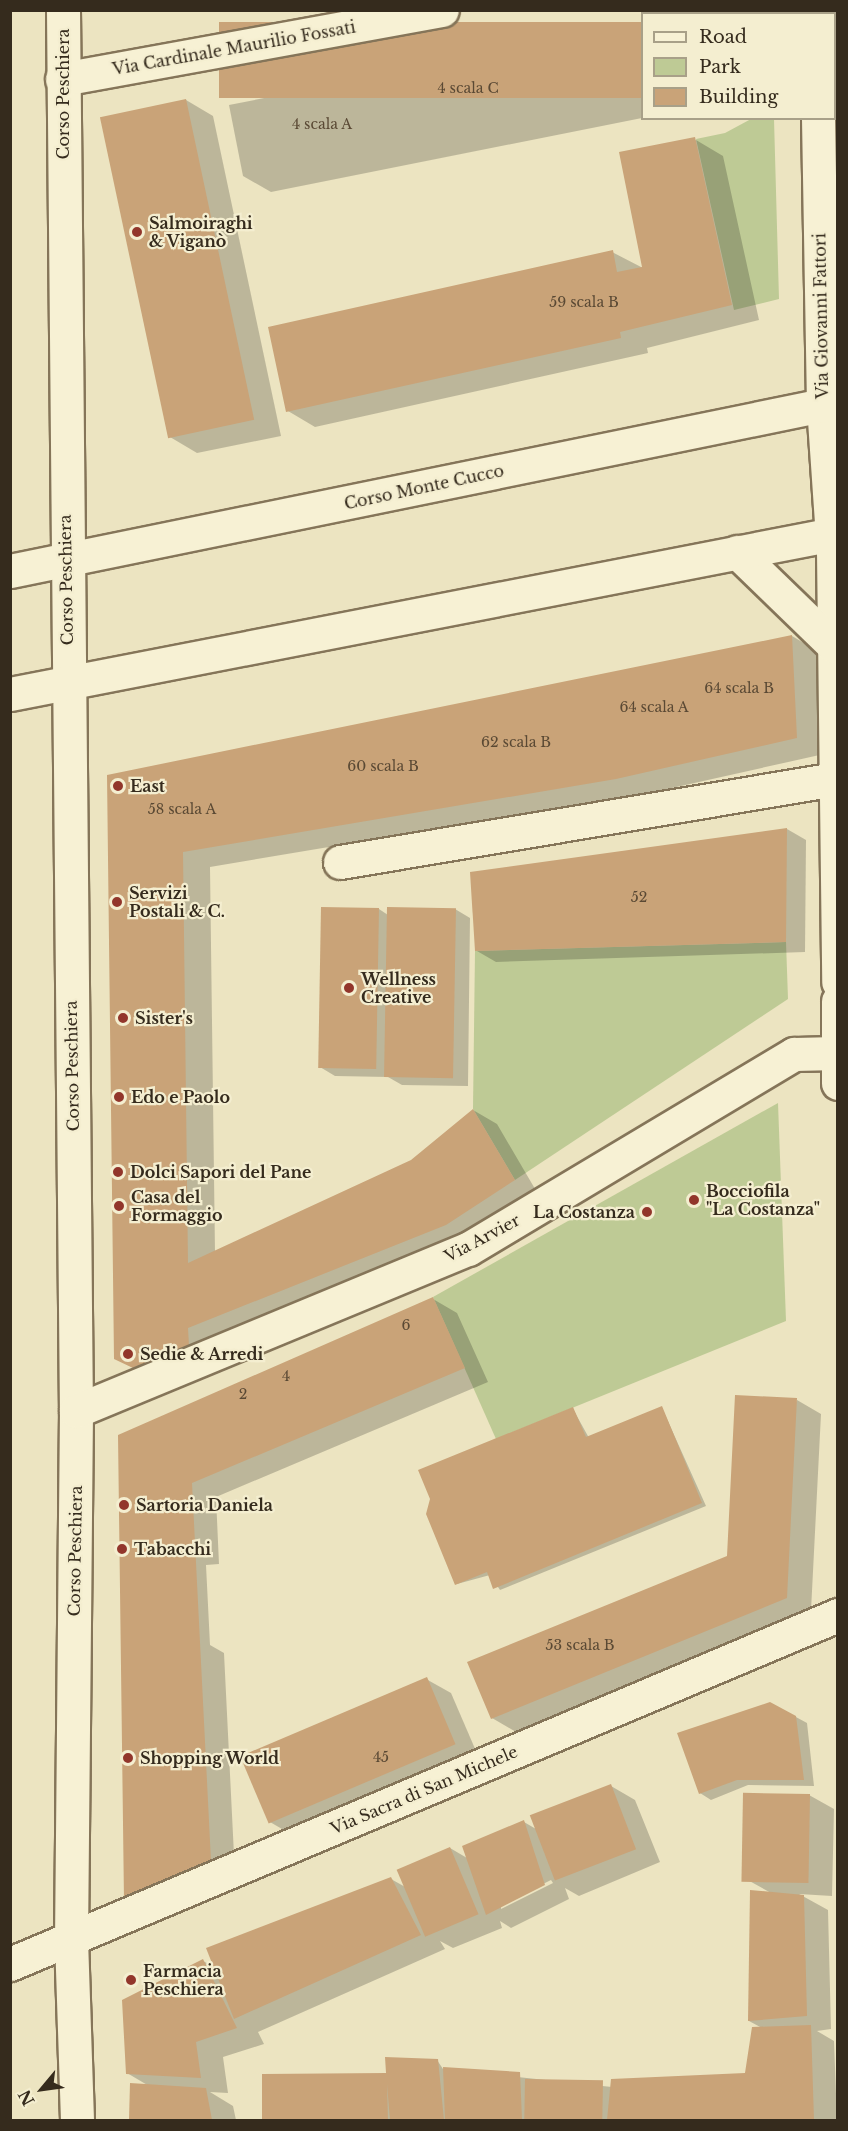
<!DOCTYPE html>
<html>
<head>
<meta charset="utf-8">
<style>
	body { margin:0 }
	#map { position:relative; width:848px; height:2131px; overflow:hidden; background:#ece4c1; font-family:"Libre Baskerville",serif }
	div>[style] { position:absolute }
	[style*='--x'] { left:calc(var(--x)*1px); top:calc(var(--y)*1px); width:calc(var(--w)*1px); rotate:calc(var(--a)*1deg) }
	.green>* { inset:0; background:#beca95 }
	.shadow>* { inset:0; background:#0003 }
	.building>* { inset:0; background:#c9a378; transform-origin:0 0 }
	.roads { filter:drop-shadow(2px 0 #857559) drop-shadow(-2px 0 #857559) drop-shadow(0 2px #857559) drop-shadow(0 -2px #857559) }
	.minor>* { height:33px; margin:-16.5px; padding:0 16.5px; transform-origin:16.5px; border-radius:16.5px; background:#f7f1d4 }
	.dots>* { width:16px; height:16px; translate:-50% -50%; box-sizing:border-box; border:3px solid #f4eed0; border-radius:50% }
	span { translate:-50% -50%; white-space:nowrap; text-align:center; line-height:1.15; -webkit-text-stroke:4.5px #f4eed0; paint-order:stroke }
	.number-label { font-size:14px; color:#5a4934 }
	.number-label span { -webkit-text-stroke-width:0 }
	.street-label { font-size:16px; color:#352b1d }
	.poi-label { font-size:16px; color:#352b1d; font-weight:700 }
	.left { translate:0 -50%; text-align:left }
	.right { translate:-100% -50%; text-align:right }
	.frame { position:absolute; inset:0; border:12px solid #352b1d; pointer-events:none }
	.legend { position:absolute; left:641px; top:12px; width:195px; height:108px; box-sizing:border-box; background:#f4eed0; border:2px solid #a8a088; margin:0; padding:8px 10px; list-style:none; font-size:18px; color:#352b1d }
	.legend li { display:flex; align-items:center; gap:12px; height:30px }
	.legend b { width:30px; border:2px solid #a8a088 }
	.north { position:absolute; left:12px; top:2059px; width:60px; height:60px; -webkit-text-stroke:4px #f4eed0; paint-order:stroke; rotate:241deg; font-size:16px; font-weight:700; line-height:24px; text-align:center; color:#352b1d }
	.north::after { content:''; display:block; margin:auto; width:21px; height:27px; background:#352b1d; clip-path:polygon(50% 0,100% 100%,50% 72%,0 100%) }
</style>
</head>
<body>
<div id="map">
	<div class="green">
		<div style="clip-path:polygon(751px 119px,774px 119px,779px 299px,734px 310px,696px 139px,725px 133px)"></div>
		<div style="clip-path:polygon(786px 942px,788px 999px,515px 1180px,473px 1109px,475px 951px)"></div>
		<div style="clip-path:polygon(778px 1103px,786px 1321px,496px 1439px,433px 1297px)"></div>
	</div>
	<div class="shadow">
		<div style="clip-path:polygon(642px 23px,642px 118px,271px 192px,243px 176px,229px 105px)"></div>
		<div style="clip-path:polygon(186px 100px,213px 116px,281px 436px,197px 453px,170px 437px)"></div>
		<div style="clip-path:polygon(696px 140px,723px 156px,759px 320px,647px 348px,648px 353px,315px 427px,288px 411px,612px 252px,643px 268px,621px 153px)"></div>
		<div style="clip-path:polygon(792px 636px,819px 652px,824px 754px,645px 794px,210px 867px,215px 1252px,411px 1161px,473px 1110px,497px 1124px,538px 1194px,471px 1238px,144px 1374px,116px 1358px,108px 777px)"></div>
		<div style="clip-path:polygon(787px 829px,806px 840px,805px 952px,496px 962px,477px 951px,472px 873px)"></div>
		<div style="clip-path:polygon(379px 909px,388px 915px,455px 909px,470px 918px,468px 1086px,402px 1085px,388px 1077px,335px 1076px,320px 1067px)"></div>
		<div style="clip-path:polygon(433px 1299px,457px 1313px,488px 1382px,216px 1497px,219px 1564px,206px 1565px,210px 1645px,224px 1653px,235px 1875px,149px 1914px,119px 1436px)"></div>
		<div style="clip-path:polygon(797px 1400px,821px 1414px,811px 1611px,516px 1732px,492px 1718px,728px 1557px)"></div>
		<div style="clip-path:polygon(662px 1408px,706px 1506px,500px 1590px,490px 1575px,457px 1584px,573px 1409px,589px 1438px)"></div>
		<div style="clip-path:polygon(426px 1679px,451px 1693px,479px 1758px,294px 1836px,270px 1822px)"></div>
		<div style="clip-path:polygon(770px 1703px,807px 1723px,814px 1786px,748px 1785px,711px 1800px,700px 1793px)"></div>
		<div style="clip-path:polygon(evenodd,611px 1786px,635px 1800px,660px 1862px,579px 1896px,565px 1888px,569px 1899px,511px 1928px,500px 1921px,502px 1928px,453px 1948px,440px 1941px,445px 1949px,258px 2032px,264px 2044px,223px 2057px,228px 2093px,210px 2092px,233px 2106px,236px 2120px,131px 2120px,131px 2085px,149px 2086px,127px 2073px,203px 1961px,216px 1968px,391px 1879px,407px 1888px,450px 1848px,467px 1858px,524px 1822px,536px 1829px,611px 1786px,551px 1880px,553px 1883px,501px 1909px,501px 1905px,551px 1880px)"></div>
		<div style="clip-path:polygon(809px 1795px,834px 1809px,832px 1896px,799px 1894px,828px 1910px,831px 2029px,817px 2031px,834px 2041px,837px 2120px,263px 2120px,263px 2076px,388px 2074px,437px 2060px,443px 2069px,612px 2087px,746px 2075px,762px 2028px,749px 2021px,771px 1893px,744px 1878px)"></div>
	</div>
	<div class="building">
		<div style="left:642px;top:22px;width:76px;height:423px;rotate:90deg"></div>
		<div style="left:186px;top:99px;width:328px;height:88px;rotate:78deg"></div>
		<div style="clip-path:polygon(695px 137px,732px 305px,620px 332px,621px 338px,286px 412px,268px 327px,613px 250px,617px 272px,642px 267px,619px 152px)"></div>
		<div style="clip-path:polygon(792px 635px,797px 738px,616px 779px,183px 852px,188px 1263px,411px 1160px,473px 1109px,515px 1180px,446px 1225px,188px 1328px,189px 1346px,133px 1368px,114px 1359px,107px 775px)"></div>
		<div style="clip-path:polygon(787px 828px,786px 942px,475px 951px,470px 872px)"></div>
		<div style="left:321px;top:907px;width:58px;height:161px;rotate:1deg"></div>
		<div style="left:387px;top:907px;width:69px;height:170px;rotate:1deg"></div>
		<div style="clip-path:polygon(433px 1297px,465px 1368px,192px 1483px,211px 1861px,124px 1901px,118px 1435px)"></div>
		<div style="clip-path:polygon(735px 1395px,797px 1398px,787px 1598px,491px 1719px,467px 1662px,727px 1556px)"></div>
		<div style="clip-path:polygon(662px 1406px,702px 1503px,493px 1589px,487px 1572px,455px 1585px,426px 1514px,430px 1499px,418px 1470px,573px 1407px,586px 1437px)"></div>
		<div style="left:427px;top:1677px;width:73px;height:203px;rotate:67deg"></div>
		<div style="clip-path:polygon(770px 1702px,796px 1716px,804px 1780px,737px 1780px,699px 1794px,677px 1733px)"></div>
		<div style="left:611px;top:1784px;width:70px;height:87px;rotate:69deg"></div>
		<div style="left:810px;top:1794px;width:89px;height:67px;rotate:91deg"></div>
		<div style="clip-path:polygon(524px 1820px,545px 1885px,486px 1915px,462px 1846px)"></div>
		<div style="left:450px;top:1847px;width:73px;height:58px;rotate:67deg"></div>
		<div style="clip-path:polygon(391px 1877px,421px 1935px,234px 2019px,206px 1948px)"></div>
		<div style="clip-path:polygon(750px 1890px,804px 1895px,807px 2016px,748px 2021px)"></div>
		<div style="clip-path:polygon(203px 1959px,237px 2028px,196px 2042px,201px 2078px,126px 2074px,122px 2000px)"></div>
		<div style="clip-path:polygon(811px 2025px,814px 2120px,607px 2120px,611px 2079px,745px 2073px,752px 2027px)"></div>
		<div style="clip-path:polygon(385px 2057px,438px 2059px,444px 2120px,390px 2120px,387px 2084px,388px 2120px,262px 2120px,262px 2074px,386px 2073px)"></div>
		<div style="clip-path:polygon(443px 2067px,520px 2072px,522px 2120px,445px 2120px)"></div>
		<div style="left:525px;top:2079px;width:78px;height:41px;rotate:1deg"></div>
		<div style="clip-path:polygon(130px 2083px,206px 2088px,212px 2120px,129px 2120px)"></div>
	</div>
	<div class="roads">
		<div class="minor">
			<div style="--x:63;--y:10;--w:1401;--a:89.47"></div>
			<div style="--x:76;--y:1411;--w:528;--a:90.54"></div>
			<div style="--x:71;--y:1939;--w:181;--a:88.1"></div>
			<div style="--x:816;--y:10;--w:4;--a:90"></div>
			<div style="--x:62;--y:79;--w:386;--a:-10.3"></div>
			<div style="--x:818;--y:118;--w:287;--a:89"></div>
			<div style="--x:823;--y:405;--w:146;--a:86.1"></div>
			<div style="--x:833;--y:551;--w:431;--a:89.3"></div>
			<div style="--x:737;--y:552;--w:135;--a:44.1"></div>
			<div style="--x:10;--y:571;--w:845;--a:-11.54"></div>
			<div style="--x:10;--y:694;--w:844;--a:-11"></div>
			<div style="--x:340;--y:862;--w:502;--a:-9.52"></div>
			<div style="--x:838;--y:1001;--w:82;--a:90"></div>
			<div style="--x:76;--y:1411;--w:424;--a:-22.5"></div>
			<div style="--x:468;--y:1249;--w:380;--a:-30.9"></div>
			<div style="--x:794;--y:1054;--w:43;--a:-1.3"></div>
			<div style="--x:10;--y:1964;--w:899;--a:-22.86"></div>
		</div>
	</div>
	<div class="dots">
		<div style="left:137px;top:232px;background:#92362b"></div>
		<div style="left:118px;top:786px;background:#92362b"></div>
		<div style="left:117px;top:902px;background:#92362b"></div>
		<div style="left:349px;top:988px;background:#92362b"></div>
		<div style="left:123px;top:1018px;background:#92362b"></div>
		<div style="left:119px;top:1097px;background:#92362b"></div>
		<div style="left:118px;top:1172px;background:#92362b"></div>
		<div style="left:694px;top:1200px;background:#92362b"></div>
		<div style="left:119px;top:1206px;background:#92362b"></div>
		<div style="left:647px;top:1212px;background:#92362b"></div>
		<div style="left:128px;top:1354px;background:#92362b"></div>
		<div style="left:124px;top:1505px;background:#92362b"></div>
		<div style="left:122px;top:1549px;background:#92362b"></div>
		<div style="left:128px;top:1758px;background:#92362b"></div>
		<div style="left:131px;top:1980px;background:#92362b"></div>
	</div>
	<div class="number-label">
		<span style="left:468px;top:88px">4 scala C</span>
		<span style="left:322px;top:124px">4 scala A</span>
		<span style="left:584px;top:302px">59 scala B</span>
		<span style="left:739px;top:688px">64 scala B</span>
		<span style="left:654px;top:707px">64 scala A</span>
		<span style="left:516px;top:742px">62 scala B</span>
		<span style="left:383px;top:766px">60 scala B</span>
		<span style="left:182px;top:809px">58 scala A</span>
		<span style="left:639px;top:897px">52</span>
		<span style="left:406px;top:1325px">6</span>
		<span style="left:286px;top:1376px">4</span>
		<span style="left:243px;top:1394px">2</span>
		<span style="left:580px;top:1645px">53 scala B</span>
		<span style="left:381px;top:1757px">45</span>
	</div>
	<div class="street-label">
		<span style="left:234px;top:48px;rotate:-10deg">Via Cardinale Maurilio Fossati</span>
		<span style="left:63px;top:94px;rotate:-90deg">Corso Peschiera</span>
		<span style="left:821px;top:316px;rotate:-91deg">Via Giovanni Fattori</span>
		<span style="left:424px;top:487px;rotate:-12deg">Corso Monte Cucco</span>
		<span style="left:66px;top:580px;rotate:-91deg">Corso Peschiera</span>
		<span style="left:72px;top:1066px;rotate:-91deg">Corso Peschiera</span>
		<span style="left:482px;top:1238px;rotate:-28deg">Via Arvier</span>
		<span style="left:75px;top:1551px;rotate:-89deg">Corso Peschiera</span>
		<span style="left:424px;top:1790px;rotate:-23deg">Via Sacra di San Michele</span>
	</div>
	<div class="poi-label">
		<span class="left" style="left:149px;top:232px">Salmoiraghi<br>&amp; Viganò</span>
		<span class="left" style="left:130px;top:786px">East</span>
		<span class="left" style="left:129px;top:902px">Servizi<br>Postali &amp; C.</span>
		<span class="left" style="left:361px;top:988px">Wellness<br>Creative</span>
		<span class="left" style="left:135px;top:1018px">Sister's</span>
		<span class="left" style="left:131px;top:1097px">Edo e Paolo</span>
		<span class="left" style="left:130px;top:1172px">Dolci Sapori del Pane</span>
		<span class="left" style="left:706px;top:1200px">Bocciofila<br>"La Costanza"</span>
		<span class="left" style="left:131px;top:1206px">Casa del<br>Formaggio</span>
		<span class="right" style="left:635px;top:1212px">La Costanza</span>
		<span class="left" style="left:140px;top:1354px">Sedie &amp; Arredi</span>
		<span class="left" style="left:136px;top:1505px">Sartoria Daniela</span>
		<span class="left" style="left:134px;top:1549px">Tabacchi</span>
		<span class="left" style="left:140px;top:1758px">Shopping World</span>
		<span class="left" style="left:143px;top:1980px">Farmacia<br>Peschiera</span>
	</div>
	<div class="frame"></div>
	<ul class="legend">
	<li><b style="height:8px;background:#f7f1d4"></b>Road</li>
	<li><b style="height:16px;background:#beca95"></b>Park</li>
	<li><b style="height:16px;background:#c9a378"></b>Building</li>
	</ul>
	<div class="north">N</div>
</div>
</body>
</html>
